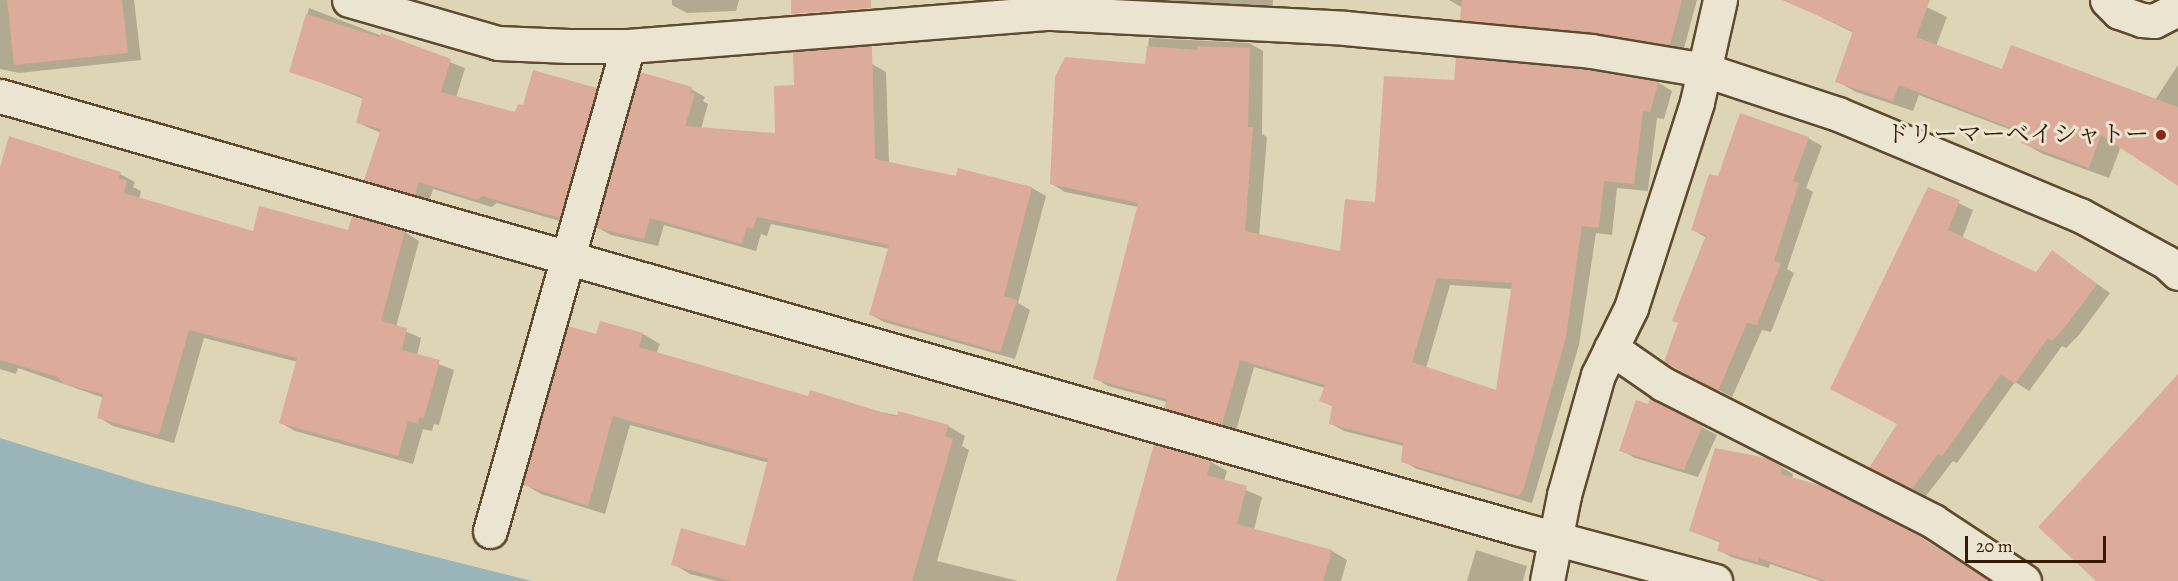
<!DOCTYPE html>
<html>
<head>
<meta charset="utf-8">
<style>
	body { margin:0 }
	#map { position:relative; width:2178px; height:581px; overflow:hidden; background:#ded5b6; font-family:Alegreya,"Noto Serif JP",serif }
	div>[style] { position:absolute }
	[style*='--x'] { left:calc(var(--x)*1px); top:calc(var(--y)*1px); width:calc(var(--w)*1px); rotate:calc(var(--a)*1deg) }
	.water>* { inset:0; background:#9ab5ba }
	.shadow>* { inset:0; background:#0003 }
	.building>* { inset:0; background:#ddab9a }
	.roads { filter:drop-shadow(2px 0 #5f4a30) drop-shadow(-2px 0 #5f4a30) drop-shadow(0 2px #5f4a30) drop-shadow(0 -2px #5f4a30) }
	.minor>* { height:33px; margin:-16.5px; padding:0 16.5px; transform-origin:16.5px; border-radius:16.5px; background:#eae4d0 }
	.tertiary>* { height:33px; margin:-16.5px; padding:0 16.5px; transform-origin:16.5px; border-radius:16.5px; background:#eae4d0 }
	.dots>* { width:16px; height:16px; translate:-50% -50%; box-sizing:border-box; border:3px solid #eae4d0; border-radius:50% }
	span { translate:-50% -50%; white-space:nowrap; text-align:center; line-height:1.15; -webkit-text-stroke:6px #eae4d0; paint-order:stroke }
	.poi-label { font-size:24px; color:#351b03 }
	.right { translate:-100% -50%; text-align:right }
	.scale { position:absolute; left:1965px; top:536px; width:141px; height:27px; box-sizing:border-box; border:3px solid #351b03; border-top:0; padding-left:8px; font-size:18px; line-height:21px; white-space:nowrap; color:#351b03; -webkit-text-stroke:4px #eae4d0; paint-order:stroke }
</style>
</head>
<body>
<div id="map">
	<div class="water">
		<div style="clip-path:polygon(0 438px,150px 485px,532px 581px,0 581px)"></div>
	</div>
	<div class="shadow">
		<div style="clip-path:polygon(0 0,134px 0,141px 60px,19px 73px,0 69px)"></div>
		<div style="clip-path:polygon(672px 0,739px 0,736px 11px,687px 13px,672px 5px)"></div>
		<div style="clip-path:polygon(1155px 0,1273px 0,1272px 16px,1174px 11px)"></div>
		<div style="clip-path:polygon(1449px 0,1697px 0,1683px 52px,1475px 27px,1462px 19px,1463px 8px)"></div>
		<div style="clip-path:polygon(1828px 0,1912px 0,1947px 17px,1936px 46px,2003px 71px,2155px 100px,2178px 65px,2178px 184px,2121px 146px,2109px 178px,2043px 154px,2023px 143px,2027px 136px,1919px 95px,1913px 111px,1856px 92px,1837px 81px,1854px 33px,1821px 17px)"></div>
		<div style="clip-path:polygon(309px 8px,465px 68px,456px 98px,516px 114px,524px 107px,596px 90px,610px 98px,574px 225px,497px 203px,492px 207px,433px 189px,429px 202px,380px 188px,366px 179px,381px 133px,358px 123px,364px 99px,291px 71px)"></div>
		<div style="clip-path:polygon(evenodd,1149px 38px,1249px 43px,1263px 51px,1262px 134px,1267px 137px,1259px 236px,1341px 253px,1455px 81px,1588px 71px,1659px 83px,1672px 91px,1664px 119px,1657px 118px,1648px 191px,1617px 188px,1612px 235px,1596px 233px,1579px 345px,1532px 503px,1417px 469px,1403px 461px,1404px 446px,1344px 431px,1330px 423px,1333px 407px,1321px 400px,1325px 388px,1254px 367px,1236px 431px,1179px 415px,1166px 407px,1167px 402px,1108px 386px,1095px 378px,1138px 207px,1065px 192px,1052px 184px,1146px 65px,1149px 38px,1450px 285px,1512px 289px,1498px 392px,1426px 368px,1450px 285px)"></div>
		<div style="clip-path:polygon(872px 64px,886px 72px,889px 163px,957px 177px,959px 170px,1032px 188px,1046px 196px,1018px 303px,1030px 310px,1015px 359px,884px 322px,870px 314px,890px 249px,771px 224px,767px 236px,761px 234px,756px 251px,664px 225px,658px 246px,611px 235px,597px 227px,691px 89px,705px 97px,703px 101px,708px 104px,701px 129px,777px 134px,795px 87px)"></div>
		<div style="clip-path:polygon(10px 138px,120px 174px,135px 182px,133px 187px,141px 191px,139px 199px,254px 233px,349px 231px,353px 218px,405px 232px,419px 241px,396px 327px,421px 338px,417px 356px,454px 370px,439px 425px,434px 424px,432px 431px,423px 429px,413px 464px,295px 431px,281px 423px,298px 362px,204px 338px,174px 443px,113px 426px,98px 417px,104px 398px,18px 368px,16px 374px,0 369px,0 173px)"></div>
		<div style="clip-path:polygon(1808px 138px,1822px 146px,1806px 188px,1813px 192px,1787px 269px,1794px 273px,1771px 332px,1762px 330px,1732px 397px,1679px 369px,1707px 238px,1693px 230px,1719px 178px)"></div>
		<div style="clip-path:polygon(1929px 189px,1973px 210px,1962px 239px,2036px 274px,2052px 252px,2110px 293px,2079px 335px,2066px 348px,2062px 346px,2029px 391px,2015px 382px,1957px 463px,1953px 461px,1926px 496px,1885px 475px,1899px 424px)"></div>
		<div style="clip-path:polygon(643px 334px,660px 344px,656px 354px,809px 397px,948px 426px,965px 436px,962px 446px,969px 450px,937px 561px,1018px 581px,717px 581px,690px 574px,673px 564px,746px 548px,769px 463px,630px 425px,605px 514px,541px 494px,524px 484px,597px 336px)"></div>
		<div style="clip-path:polygon(1651px 400px,1717px 435px,1698px 477px,1635px 458px,1621px 450px)"></div>
		<div style="clip-path:polygon(1155px 446px,1211px 462px,1227px 471px,1224px 481px,1262px 497px,1254px 530px,1332px 551px,1347px 560px,1341px 581px,1117px 581px)"></div>
		<div style="clip-path:polygon(1781px 467px,1793px 474px,1792px 479px,1989px 581px,1821px 581px,1770px 564px,1769px 568px,1731px 557px,1719px 550px,1721px 543px,1691px 531px)"></div>
		<div style="clip-path:polygon(1476px 550px,1527px 566px,1523px 581px,1467px 581px)"></div>
	</div>
	<div class="building">
		<div style="clip-path:polygon(7px 0,122px 0,128px 53px,14px 65px)"></div>
		<div style="clip-path:polygon(791px 0,871px 0,871px 8px,791px 14px)"></div>
		<div style="clip-path:polygon(1462px 0,1682px 0,1670px 45px,1593px 32px,1460px 20px)"></div>
		<div style="clip-path:polygon(1782px 0,1930px 0,1916px 37px,2002px 69px,2011px 45px,2178px 107px,2178px 186px,2101px 135px,2089px 168px,2021px 143px,2027px 134px,1899px 85px,1893px 101px,1835px 82px,1853px 31px)"></div>
		<div style="clip-path:polygon(306px 14px,380px 37px,381px 33px,451px 59px,441px 92px,515px 112px,518px 104px,523px 105px,533px 70px,597px 88px,560px 218px,482px 196px,477px 200px,419px 182px,415px 195px,364px 180px,381px 129px,356px 123px,363px 97px,289px 72px)"></div>
		<div style="clip-path:polygon(872px 46px,875px 159px,956px 176px,958px 168px,1032px 187px,1004px 296px,1017px 300px,1000px 352px,869px 315px,889px 245px,757px 217px,753px 229px,747px 227px,742px 244px,650px 218px,644px 239px,596px 228px,640px 72px,692px 87px,690px 93px,695px 94px,685px 126px,775px 133px,774px 86px,794px 85px,793px 52px)"></div>
		<div style="clip-path:polygon(evenodd,1147px 46px,1197px 50px,1197px 46px,1250px 48px,1248px 127px,1253px 127px,1245px 231px,1340px 251px,1345px 199px,1375px 202px,1384px 76px,1454px 80px,1456px 57px,1589px 70px,1659px 81px,1650px 112px,1643px 111px,1634px 184px,1604px 181px,1599px 228px,1582px 226px,1566px 337px,1523px 491px,1518px 496px,1401px 462px,1403px 443px,1329px 424px,1332px 406px,1319px 401px,1325px 385px,1240px 360px,1222px 425px,1164px 408px,1167px 399px,1093px 379px,1138px 203px,1050px 184px,1055px 77px,1065px 57px,1145px 64px,1147px 46px,1437px 278px,1512px 283px,1496px 390px,1412px 362px,1437px 278px)"></div>
		<div style="clip-path:polygon(1740px 113px,1809px 137px,1793px 181px,1799px 183px,1774px 261px,1781px 263px,1757px 325px,1747px 323px,1718px 391px,1664px 362px,1678px 323px,1672px 321px,1706px 235px,1691px 230px,1709px 174px,1718px 176px)"></div>
		<div style="clip-path:polygon(9px 136px,121px 172px,119px 178px,127px 181px,124px 193px,253px 231px,259px 206px,348px 230px,352px 216px,405px 231px,381px 321px,407px 328px,402px 350px,440px 360px,424px 418px,419px 417px,418px 424px,408px 421px,398px 456px,279px 423px,297px 358px,189px 330px,159px 435px,97px 418px,103px 394px,64px 384px,58px 377px,0 360px,0 167px)"></div>
		<div style="clip-path:polygon(1928px 187px,1960px 200px,1948px 230px,2036px 272px,2052px 250px,2097px 284px,2065px 327px,2052px 341px,2048px 338px,2015px 384px,2001px 374px,1942px 456px,1938px 454px,1912px 489px,1869px 468px,1897px 424px,1830px 389px)"></div>
		<div style="clip-path:polygon(600px 321px,643px 333px,639px 347px,808px 396px,810px 390px,897px 417px,898px 411px,949px 425px,945px 436px,953px 439px,912px 581px,732px 581px,671px 565px,681px 528px,745px 546px,768px 459px,613px 416px,588px 506px,523px 485px,568px 326px,596px 334px)"></div>
		<div style="clip-path:polygon(2178px 374px,2178px 581px,2096px 581px,2038px 527px)"></div>
		<div style="clip-path:polygon(1650px 398px,1703px 425px,1684px 470px,1619px 451px,1636px 400px,1648px 404px)"></div>
		<div style="clip-path:polygon(1154px 444px,1211px 461px,1207px 475px,1247px 486px,1237px 524px,1332px 550px,1323px 581px,1116px 581px)"></div>
		<div style="clip-path:polygon(1715px 448px,1767px 458px,1782px 465px,1781px 474px,1822px 486px,1914px 533px,1990px 581px,1826px 581px,1759px 558px,1758px 562px,1717px 551px,1720px 541px,1689px 531px)"></div>
	</div>
	<div class="roads">
		<div class="minor">
			<div style="--x:349;--y:0;--w:155;--a:16.1"></div>
			<div style="--x:498;--y:43;--w:71;--a:2.4"></div>
			<div style="--x:569;--y:46;--w:59;--a:0"></div>
			<div style="--x:628;--y:46;--w:425;--a:-4.5"></div>
			<div style="--x:1052;--y:13;--w:293;--a:2.9"></div>
			<div style="--x:1345;--y:28;--w:247;--a:5.3"></div>
			<div style="--x:1591;--y:51;--w:116;--a:9.5"></div>
			<div style="--x:1705;--y:70;--w:140;--a:18.3"></div>
			<div style="--x:1838;--y:114;--w:262;--a:22.7"></div>
			<div style="--x:2080;--y:215;--w:98;--a:28.7"></div>
			<div style="--x:2166;--y:262;--w:16;--a:43"></div>
			<div style="--x:2107;--y:0;--w:17;--a:45"></div>
			<div style="--x:2119;--y:12;--w:24;--a:19"></div>
			<div style="--x:2142;--y:20;--w:12;--a:5"></div>
			<div style="--x:2154;--y:21;--w:27;--a:-27"></div>
			<div style="--x:1611;--y:348;--w:63;--a:34.7"></div>
			<div style="--x:1663;--y:384;--w:303;--a:26.9"></div>
			<div style="--x:1933;--y:521;--w:109;--a:33.4"></div>
			<div style="--x:490;--y:531;--w:504;--a:-74.12"></div>
			<div style="--x:1547;--y:581;--w:88;--a:-78.8"></div>
			<div style="--x:1564;--y:495;--w:125;--a:-74.2"></div>
			<div style="--x:1598;--y:375;--w:75;--a:-63.8"></div>
			<div style="--x:1631;--y:308;--w:216;--a:-72.2"></div>
			<div style="--x:1697;--y:102;--w:105;--a:-77.3"></div>
		</div>
		<div class="tertiary">
			<div style="--x:0;--y:96;--w:1580;--a:15.9"></div>
			<div style="--x:1520;--y:529;--w:202;--a:14.9"></div>
		</div>
	</div>
	<div class="dots">
		<div style="left:2161px;top:135px;background:#8f2418"></div>
	</div>
	<div class="poi-label">
		<span class="right" style="left:2149px;top:135px">ドリーマーベイシャトー</span>
	</div>
	<div class="scale">20 m</div>
</div>
</body>
</html>
